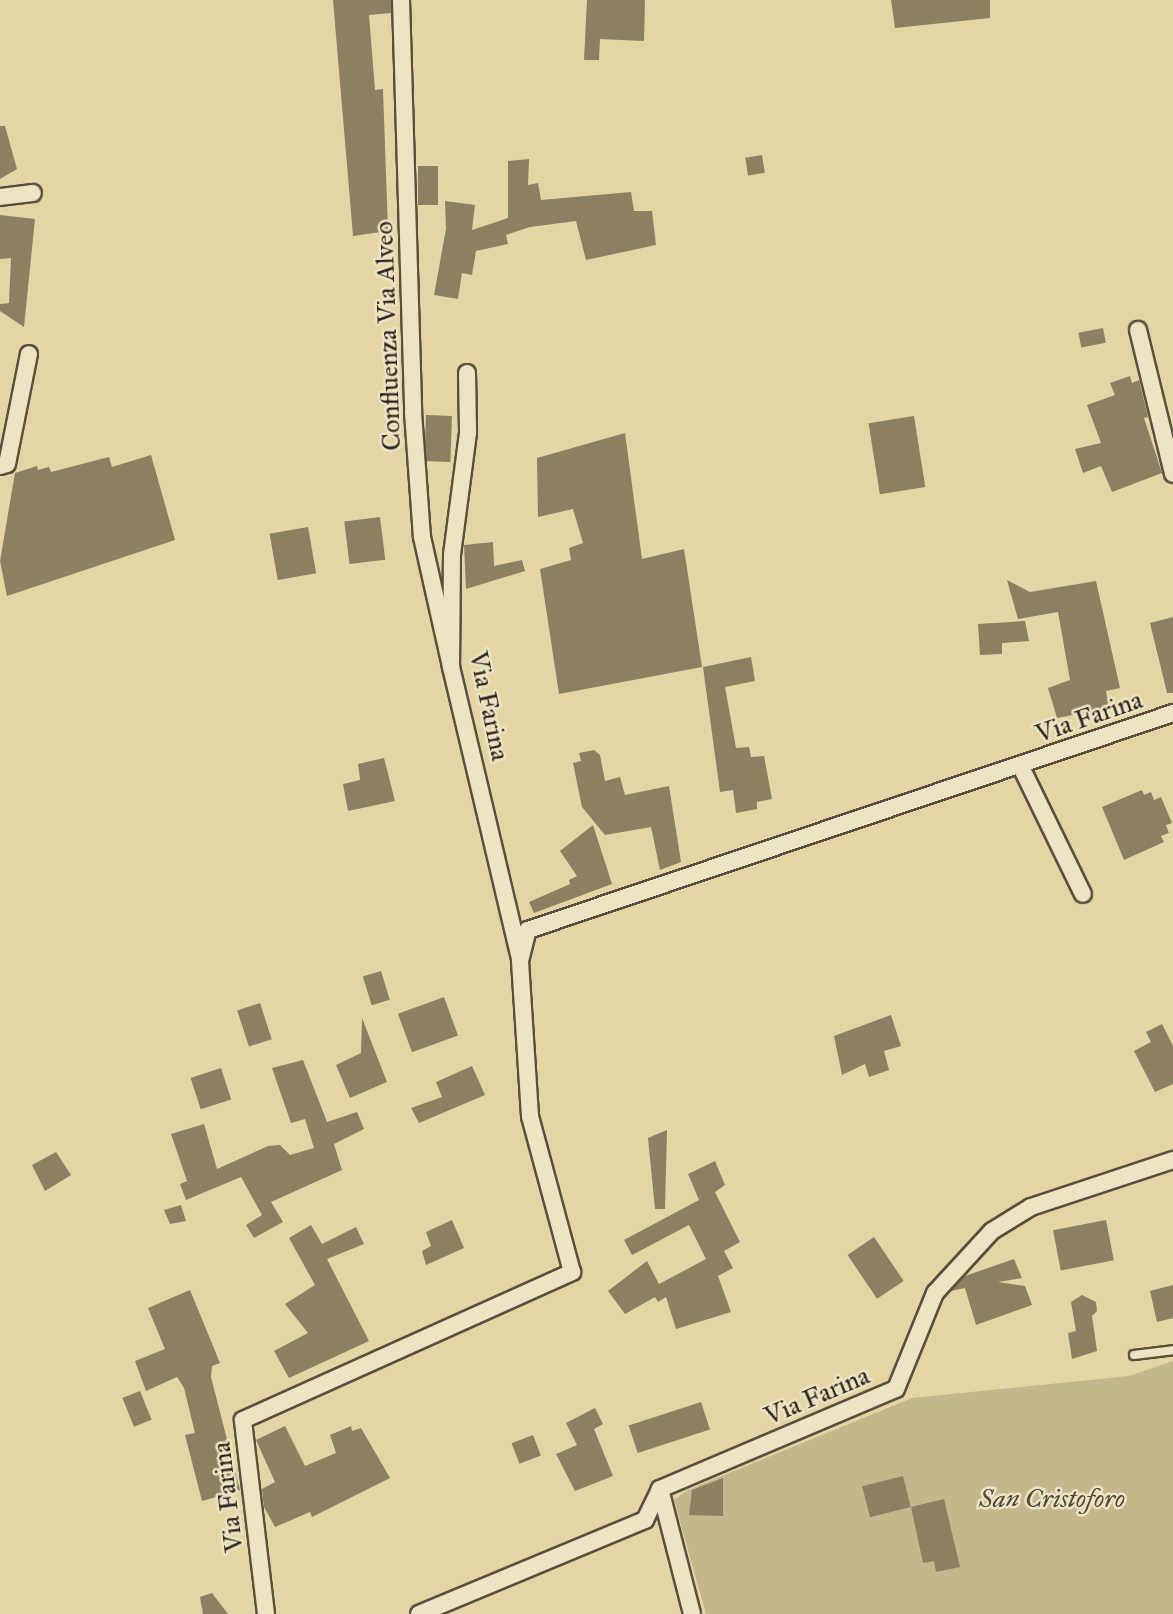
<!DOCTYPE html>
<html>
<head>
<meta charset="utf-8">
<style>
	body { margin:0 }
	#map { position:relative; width:1173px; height:1614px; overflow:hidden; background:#e4d5a4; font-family:"IM FELL Great Primer",serif }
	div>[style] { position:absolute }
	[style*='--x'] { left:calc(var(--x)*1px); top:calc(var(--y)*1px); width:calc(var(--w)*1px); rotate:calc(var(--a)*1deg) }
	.green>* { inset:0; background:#c4b78c }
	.building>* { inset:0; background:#8b8061; transform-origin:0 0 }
	.roads { filter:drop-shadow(2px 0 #58503c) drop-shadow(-2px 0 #58503c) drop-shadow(0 2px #58503c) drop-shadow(0 -2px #58503c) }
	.service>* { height:8px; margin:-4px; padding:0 4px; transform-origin:4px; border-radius:4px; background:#ede4c4 }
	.minor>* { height:16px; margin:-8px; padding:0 8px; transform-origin:8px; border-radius:8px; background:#ede4c4 }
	span { translate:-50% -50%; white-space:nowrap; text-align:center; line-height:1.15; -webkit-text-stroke:5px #ede4c4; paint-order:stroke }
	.street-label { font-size:26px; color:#2a2319 }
	.park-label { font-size:26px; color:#504836; font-style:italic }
</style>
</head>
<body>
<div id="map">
	<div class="green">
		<div style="clip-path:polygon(1173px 1361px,1173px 1614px,706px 1614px,674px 1500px,688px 1490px,912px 1398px,1129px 1376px)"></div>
	</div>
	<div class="building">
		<div style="clip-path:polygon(333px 0,391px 0,391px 13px,369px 15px,375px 90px,383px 89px,388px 231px,353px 236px)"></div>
		<div style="clip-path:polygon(587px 0,645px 0,644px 41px,600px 39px,599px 60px,584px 60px)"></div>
		<div style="clip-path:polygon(891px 0,990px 0,990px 18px,895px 28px)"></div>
		<div style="clip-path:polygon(0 126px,5px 126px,17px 169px,0 179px)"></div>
		<div style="left:762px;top:155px;width:18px;height:17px;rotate:81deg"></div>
		<div style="clip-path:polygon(529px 159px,528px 185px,538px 183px,541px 200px,631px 192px,634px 211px,652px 211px,656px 245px,586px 260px,576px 221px,530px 227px,506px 235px,508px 244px,476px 251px,472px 275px,462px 273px,458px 299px,434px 295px,446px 229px,445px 201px,475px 205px,472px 230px,508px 218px,508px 161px)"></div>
		<div style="left:418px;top:166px;width:20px;height:39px"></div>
		<div style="clip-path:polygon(0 215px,35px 219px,24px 327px,0 311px,0 304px,9px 303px,11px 258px,0 259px)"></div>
		<div style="left:1103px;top:328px;width:15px;height:25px;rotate:79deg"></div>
		<div style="clip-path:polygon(1130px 376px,1132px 383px,1139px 380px,1148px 417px,1144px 418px,1162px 473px,1112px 492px,1101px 466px,1083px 473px,1075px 449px,1101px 443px,1087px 405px,1115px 395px,1110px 383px)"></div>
		<div style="left:426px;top:415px;width:26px;height:46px;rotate:2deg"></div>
		<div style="left:914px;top:416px;width:72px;height:46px;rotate:81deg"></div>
		<div style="clip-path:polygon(625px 433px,642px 559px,684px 549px,702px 667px,559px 694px,540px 569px,571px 560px,569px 548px,583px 543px,573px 509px,538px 517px,537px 458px)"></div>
		<div style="clip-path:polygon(151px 455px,175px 540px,7px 596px,0 561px,15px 473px,37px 466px,38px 470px,49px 467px,51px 472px,109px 457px,112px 467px)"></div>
		<div style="left:380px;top:517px;width:43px;height:36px;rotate:83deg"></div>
		<div style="left:308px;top:527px;width:47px;height:39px;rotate:80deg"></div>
		<div style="clip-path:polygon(493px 542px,494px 566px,522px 560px,525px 571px,466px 589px,464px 545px)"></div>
		<div style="clip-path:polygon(1007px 580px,1030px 592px,1096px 581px,1120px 688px,1106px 691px,1109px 708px,1057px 718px,1048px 688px,1070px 680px,1058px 612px,1018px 619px)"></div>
		<div style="clip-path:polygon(1173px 617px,1173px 693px,1167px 693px,1150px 623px)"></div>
		<div style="clip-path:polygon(1025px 621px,1029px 641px,1002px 643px,1002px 654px,980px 655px,978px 624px)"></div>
		<div style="clip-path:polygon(751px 657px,755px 681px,725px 687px,736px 748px,749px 747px,751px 757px,764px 756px,772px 799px,757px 802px,757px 809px,736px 813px,733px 790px,720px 792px,703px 667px)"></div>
		<div style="clip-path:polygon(594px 750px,600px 755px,605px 781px,620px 777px,625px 795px,669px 786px,681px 862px,660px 870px,651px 827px,605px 835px,582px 807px,573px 763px,581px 761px,579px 753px)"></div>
		<div style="clip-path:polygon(384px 758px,395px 801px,348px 811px,343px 784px,360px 780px,358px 764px)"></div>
		<div style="clip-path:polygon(1142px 790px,1144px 795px,1151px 792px,1154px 800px,1161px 797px,1172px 823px,1166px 825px,1169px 833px,1161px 836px,1164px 842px,1124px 860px,1102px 807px)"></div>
		<div style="clip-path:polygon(593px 825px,612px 884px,534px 913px,529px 902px,570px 884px,569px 880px,577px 876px,560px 851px)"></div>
		<div style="left:381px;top:971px;width:30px;height:19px;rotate:73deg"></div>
		<div style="left:444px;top:997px;width:41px;height:49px;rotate:70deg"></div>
		<div style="left:260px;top:1003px;width:38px;height:24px;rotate:72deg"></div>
		<div style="clip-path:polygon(891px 1015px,901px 1046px,884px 1051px,889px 1070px,869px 1077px,865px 1064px,842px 1075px,834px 1036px)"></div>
		<div style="clip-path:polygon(362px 1018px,387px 1082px,350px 1098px,336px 1065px,361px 1053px)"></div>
		<div style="clip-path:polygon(1162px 1024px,1173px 1046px,1173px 1084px,1155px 1092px,1134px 1051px,1151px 1042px,1146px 1032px)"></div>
		<div style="clip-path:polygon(303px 1060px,327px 1122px,357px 1112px,364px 1129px,334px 1144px,342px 1170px,271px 1202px,283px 1222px,254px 1238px,246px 1225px,262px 1215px,241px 1177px,186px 1200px,180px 1184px,187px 1181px,171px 1134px,204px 1124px,217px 1169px,268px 1146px,280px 1145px,290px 1155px,314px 1148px,305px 1119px,291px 1123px,272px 1068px)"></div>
		<div style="clip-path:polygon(472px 1066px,485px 1095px,419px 1123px,411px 1108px,442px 1097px,436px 1082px)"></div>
		<div style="left:221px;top:1068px;width:33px;height:32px;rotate:72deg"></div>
		<div style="clip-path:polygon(667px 1130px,665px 1209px,655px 1209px,648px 1138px)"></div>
		<div style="clip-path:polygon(56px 1152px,71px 1175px,45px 1191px,32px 1165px)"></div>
		<div style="clip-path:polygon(715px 1161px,725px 1185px,715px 1192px,740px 1242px,724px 1251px,733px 1268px,718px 1276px,731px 1312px,676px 1329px,666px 1297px,658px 1302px,655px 1297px,625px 1314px,608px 1291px,647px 1261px,659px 1284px,706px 1259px,689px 1225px,632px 1255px,624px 1240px,699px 1200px,688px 1174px)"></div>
		<div style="clip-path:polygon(181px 1205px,186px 1221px,170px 1224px,164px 1210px)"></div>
		<div style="clip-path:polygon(452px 1220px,464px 1248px,426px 1265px,422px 1251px,431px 1246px,426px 1232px)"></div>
		<div style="left:1106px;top:1220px;width:41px;height:54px;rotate:79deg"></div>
		<div style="clip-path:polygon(311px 1225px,322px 1244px,356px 1227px,364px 1244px,327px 1259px,369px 1341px,289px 1378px,274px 1351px,308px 1333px,285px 1304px,315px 1285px,289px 1238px)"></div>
		<div style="left:874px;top:1237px;width:53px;height:32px;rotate:56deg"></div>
		<div style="clip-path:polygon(1014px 1259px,1022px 1278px,998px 1282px,1025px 1286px,1032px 1305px,976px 1325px,965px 1288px,951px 1291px,965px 1276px)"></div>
		<div style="clip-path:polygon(1173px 1285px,1173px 1318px,1157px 1322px,1150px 1291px)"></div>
		<div style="clip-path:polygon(190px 1290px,220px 1363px,212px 1366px,211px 1377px,240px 1490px,202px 1501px,185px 1435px,195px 1433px,184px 1388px,177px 1377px,146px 1391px,135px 1361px,165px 1349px,148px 1308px)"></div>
		<div style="clip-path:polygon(1082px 1295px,1096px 1302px,1097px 1311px,1092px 1316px,1097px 1351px,1072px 1359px,1068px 1333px,1076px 1331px,1071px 1302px)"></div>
		<div style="left:140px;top:1391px;width:31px;height:19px;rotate:68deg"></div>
		<div style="left:701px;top:1402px;width:29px;height:76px;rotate:72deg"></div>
		<div style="clip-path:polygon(595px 1408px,603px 1424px,594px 1429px,613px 1476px,575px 1491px,556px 1454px,577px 1445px,566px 1423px)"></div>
		<div style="clip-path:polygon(285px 1426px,305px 1466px,336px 1453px,330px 1435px,351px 1426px,352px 1431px,361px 1428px,390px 1478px,312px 1517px,310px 1512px,275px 1527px,264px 1507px,262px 1489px,275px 1482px,256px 1440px)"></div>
		<div style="left:533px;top:1435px;width:22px;height:23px;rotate:69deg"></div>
		<div style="left:903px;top:1476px;width:32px;height:42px;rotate:76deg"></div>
		<div style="clip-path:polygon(723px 1478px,723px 1516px,689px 1515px,692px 1490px)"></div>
		<div style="clip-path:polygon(944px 1499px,960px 1567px,936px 1572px,934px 1561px,923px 1563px,911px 1507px)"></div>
		<div style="clip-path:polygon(212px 1593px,228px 1614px,203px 1614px,200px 1597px)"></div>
	</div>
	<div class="roads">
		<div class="service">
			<div style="--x:1134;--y:1355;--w:39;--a:-7"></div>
		</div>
		<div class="minor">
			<div style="--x:401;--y:0;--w:412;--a:88.3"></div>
			<div style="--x:413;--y:412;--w:125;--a:85.9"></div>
			<div style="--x:422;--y:537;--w:133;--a:77.4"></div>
			<div style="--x:0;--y:197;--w:33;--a:-7"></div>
			<div style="--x:1138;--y:330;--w:148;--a:76.3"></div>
			<div style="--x:467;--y:373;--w:60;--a:89"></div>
			<div style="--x:468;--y:433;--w:123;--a:97.5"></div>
			<div style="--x:452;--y:555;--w:112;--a:90.5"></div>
			<div style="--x:451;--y:667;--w:299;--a:76.7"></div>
			<div style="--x:0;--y:466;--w:7;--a:-16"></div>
			<div style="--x:7;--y:464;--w:112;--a:-78.7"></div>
			<div style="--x:1021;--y:767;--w:141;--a:64"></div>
			<div style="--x:660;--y:1489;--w:129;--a:75.6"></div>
			<div style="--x:266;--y:1614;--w:195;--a:-96.8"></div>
			<div style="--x:243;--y:1420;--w:361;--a:-24.2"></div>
			<div style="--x:572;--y:1272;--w:162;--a:-105.1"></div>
			<div style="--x:530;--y:1116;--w:155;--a:-93.7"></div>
			<div style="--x:520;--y:961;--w:32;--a:-76"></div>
			<div style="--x:528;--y:930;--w:681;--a:-18.59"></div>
			<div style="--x:419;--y:1614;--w:245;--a:-22.6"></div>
			<div style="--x:645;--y:1520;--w:34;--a:-64"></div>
			<div style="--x:660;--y:1489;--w:256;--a:-23"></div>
			<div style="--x:896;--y:1389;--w:104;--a:-67.9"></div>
			<div style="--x:935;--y:1293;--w:84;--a:-47.4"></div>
			<div style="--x:992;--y:1231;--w:46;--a:-31.6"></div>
			<div style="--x:1031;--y:1207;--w:150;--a:-18.3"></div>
		</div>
	</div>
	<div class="street-label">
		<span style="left:388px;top:336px;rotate:-92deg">Confluenza Via Alveo</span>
		<span style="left:489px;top:706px;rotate:78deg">Via Farina</span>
		<span style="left:1089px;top:717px;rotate:-19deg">Via Farina</span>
		<span style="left:817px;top:1396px;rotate:-23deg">Via Farina</span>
		<span style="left:228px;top:1497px;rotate:-97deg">Via Farina</span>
	</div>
	<div class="park-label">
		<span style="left:1052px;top:1499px">San Cristoforo</span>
	</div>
</div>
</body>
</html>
